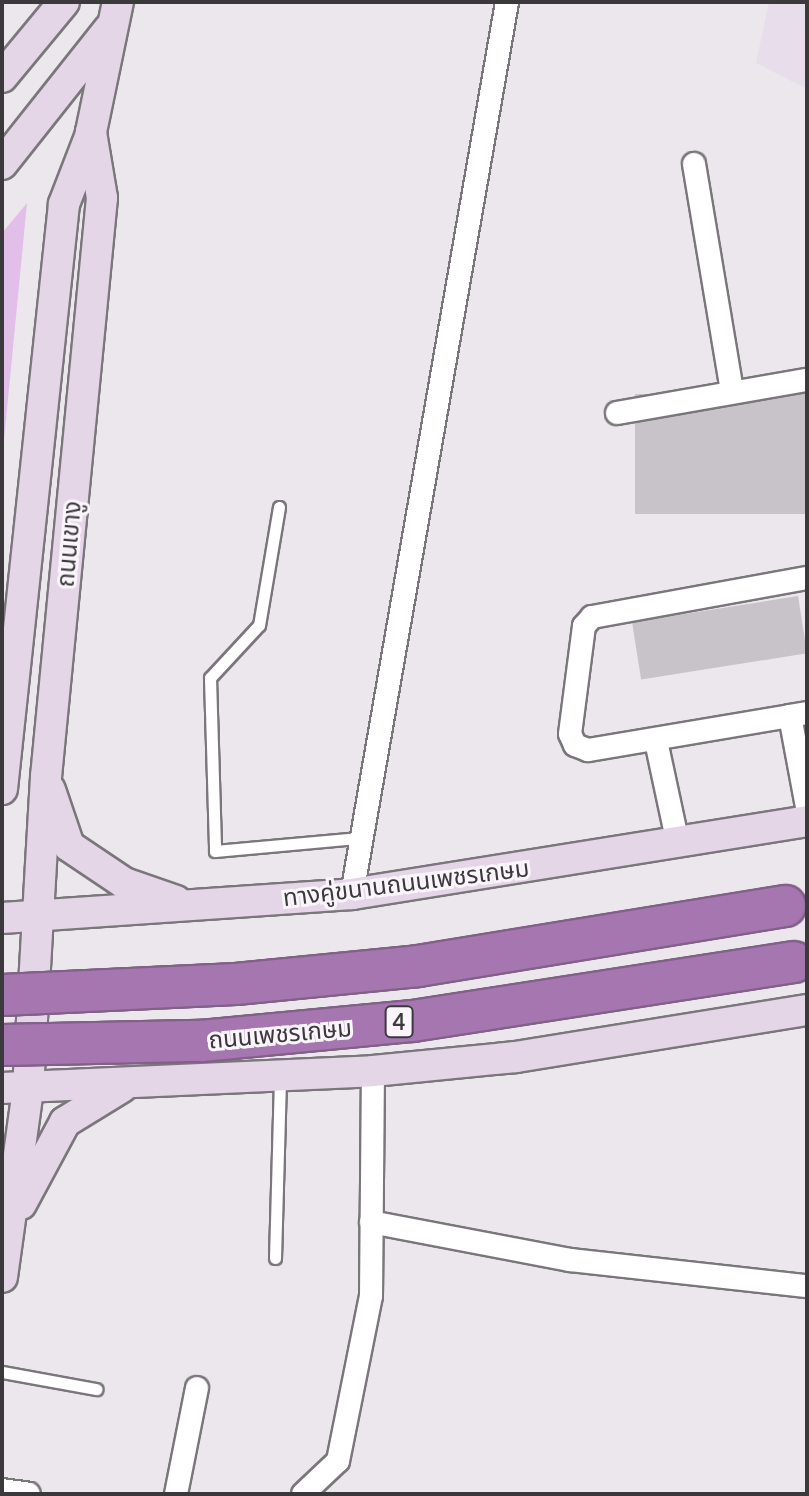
<!DOCTYPE html>
<html>
<head>
<meta charset="utf-8">
<style>
	body { margin:0 }
	#map { position:relative; width:809px; height:1496px; overflow:hidden; background:#ece7ed; font-family:Lato,"Noto Sans Thai",sans-serif }
	div>[style] { position:absolute }
	[style*='--x'] { left:calc(var(--x)*1px); top:calc(var(--y)*1px); width:calc(var(--w)*1px); rotate:calc(var(--a)*1deg) }
	.built>* { inset:0; background:#e8ddea }
	.green>* { inset:0; background:#e2bfe9 }
	.building>* { inset:0; background:#c8c2c9; transform-origin:0 0 }
	.roads { filter:drop-shadow(2px 0 #7b767c) drop-shadow(-2px 0 #7b767c) drop-shadow(0 2px #7b767c) drop-shadow(0 -2px #7b767c) }
	.lane>* { height:11px; margin:-5.5px; padding:0 5.5px; transform-origin:5.5px; border-radius:5.5px; background:#fff }
	.street>* { height:22px; margin:-11px; padding:0 11px; transform-origin:11px; border-radius:11px; background:#fff }
	.secondary>* { height:30px; margin:-15px; padding:0 15px; transform-origin:15px; border-radius:15px; background:#e4d6e7 }
	.bridges { filter:drop-shadow(2px 0 #816187) drop-shadow(-2px 0 #816187) drop-shadow(0 2px #816187) drop-shadow(0 -2px #816187) }
	.highway-bridge>* { height:40px; margin:-20px; padding:0 20px; transform-origin:20px; border-radius:20px; background:#a676b0 }
	span { translate:-50% -50%; white-space:nowrap; text-align:center; line-height:1.15; -webkit-text-stroke:6px #faf4fb; paint-order:stroke }
	.shield-label span { padding:2px 6px; background:#faf4fb; border:2px solid; border-radius:6px; -webkit-text-stroke-width:0 }
	.shield-label { font-size:22px; color:#3b393b; font-weight:700 }
	.street-label { font-size:24px; color:#3b393b }
	.frame { position:absolute; inset:0; border:4px solid #3b393b; pointer-events:none }
</style>
</head>
<body>
<div id="map">
	<div class="built">
		<div style="clip-path:polygon(769px 2px,807px 2px,807px 89px,756px 63px)"></div>
	</div>
	<div class="green">
		<div style="clip-path:polygon(27px 203px,2px 461px,2px 233px)"></div>
	</div>
	<div class="building">
		<div style="left:807px;top:394px;width:120px;height:172px;rotate:90deg"></div>
		<div style="left:798px;top:596px;width:58px;height:168px;rotate:81deg"></div>
	</div>
	<div class="roads">
		<div class="lane">
			<div style="--x:279;--y:507;--w:120;--a:99.6"></div>
			<div style="--x:259;--y:625;--w:72;--a:132.8"></div>
			<div style="--x:210;--y:678;--w:173;--a:88.3"></div>
			<div style="--x:215;--y:851;--w:145;--a:-5.2"></div>
			<div style="--x:275;--y:1258;--w:183;--a:-88.4"></div>
			<div style="--x:2;--y:1372;--w:96;--a:10.3"></div>
		</div>
		<div class="street">
			<div style="--x:694;--y:164;--w:231;--a:80.5"></div>
			<div style="--x:617;--y:413;--w:193;--a:-9.9"></div>
			<div style="--x:807;--y:713;--w:17;--a:170"></div>
			<div style="--x:790;--y:716;--w:93;--a:79.4"></div>
			<div style="--x:790;--y:716;--w:205;--a:170.4"></div>
			<div style="--x:588;--y:750;--w:14;--a:-159"></div>
			<div style="--x:575;--y:745;--w:12;--a:-114"></div>
			<div style="--x:570;--y:734;--w:109;--a:-82.6"></div>
			<div style="--x:584;--y:626;--w:12;--a:-48"></div>
			<div style="--x:592;--y:617;--w:219;--a:-10.3"></div>
			<div style="--x:656;--y:741;--w:105;--a:77.9"></div>
			<div style="--x:352;--y:894;--w:905;--a:-80.14"></div>
			<div style="--x:371;--y:1222;--w:203;--a:10.8"></div>
			<div style="--x:570;--y:1260;--w:238;--a:6.3"></div>
			<div style="--x:2;--y:1490;--w:27;--a:8"></div>
			<div style="--x:176;--y:1494;--w:108;--a:-78.8"></div>
			<div style="--x:303;--y:1494;--w:48;--a:-43.3"></div>
			<div style="--x:338;--y:1461;--w:168;--a:-78.7"></div>
			<div style="--x:371;--y:1296;--w:225;--a:-89.5"></div>
		</div>
		<div class="secondary">
			<div style="--x:2;--y:77;--w:97;--a:-50.4"></div>
			<div style="--x:2;--y:164;--w:172;--a:-51.6"></div>
			<div style="--x:2;--y:789;--w:588;--a:-83.95"></div>
			<div style="--x:64;--y:204;--w:75;--a:-68.9"></div>
			<div style="--x:50;--y:790;--w:59;--a:71.3"></div>
			<div style="--x:69;--y:846;--w:66;--a:33.9"></div>
			<div style="--x:124;--y:883;--w:55;--a:19.1"></div>
			<div style="--x:2;--y:918;--w:351;--a:-3.9"></div>
			<div style="--x:352;--y:894;--w:461;--a:-9.1"></div>
			<div style="--x:2;--y:1088;--w:371;--a:-2.6"></div>
			<div style="--x:373;--y:1071;--w:144;--a:-5.6"></div>
			<div style="--x:516;--y:1057;--w:295;--a:-9.2"></div>
			<div style="--x:21;--y:1204;--w:93;--a:-61.8"></div>
			<div style="--x:65;--y:1122;--w:67;--a:-31.6"></div>
			<div style="--x:2;--y:1277;--w:190;--a:-82.1"></div>
			<div style="--x:28;--y:1089;--w:313;--a:-86.7"></div>
			<div style="--x:46;--y:777;--w:582;--a:-84.48"></div>
			<div style="--x:102;--y:198;--w:67;--a:-99.5"></div>
			<div style="--x:91;--y:132;--w:133;--a:-78.3"></div>
		</div>
	</div>
	<div class="bridges">
		<div class="highway-bridge">
			<div style="--x:2;--y:995;--w:234;--a:-2.7"></div>
			<div style="--x:236;--y:984;--w:183;--a:-5.6"></div>
			<div style="--x:418;--y:966;--w:372;--a:-9.3"></div>
			<div style="--x:2;--y:1045;--w:199;--a:-1.2"></div>
			<div style="--x:201;--y:1041;--w:213;--a:-5.4"></div>
			<div style="--x:413;--y:1021;--w:385;--a:-8.8"></div>
		</div>
	</div>
	<div class="shield-label">
		<span style="left:399px;top:1022px">4</span>
	</div>
	<div class="street-label">
		<span style="left:68px;top:544px;rotate:-85deg">ถนนเขางู</span>
		<span style="left:406px;top:882px;rotate:-7deg">ทางคู่ขนานถนนเพชรเกษม</span>
		<span style="left:280px;top:1033px;rotate:-5deg">ถนนเพชรเกษม</span>
	</div>
	<div class="frame"></div>
</div>
</body>
</html>
